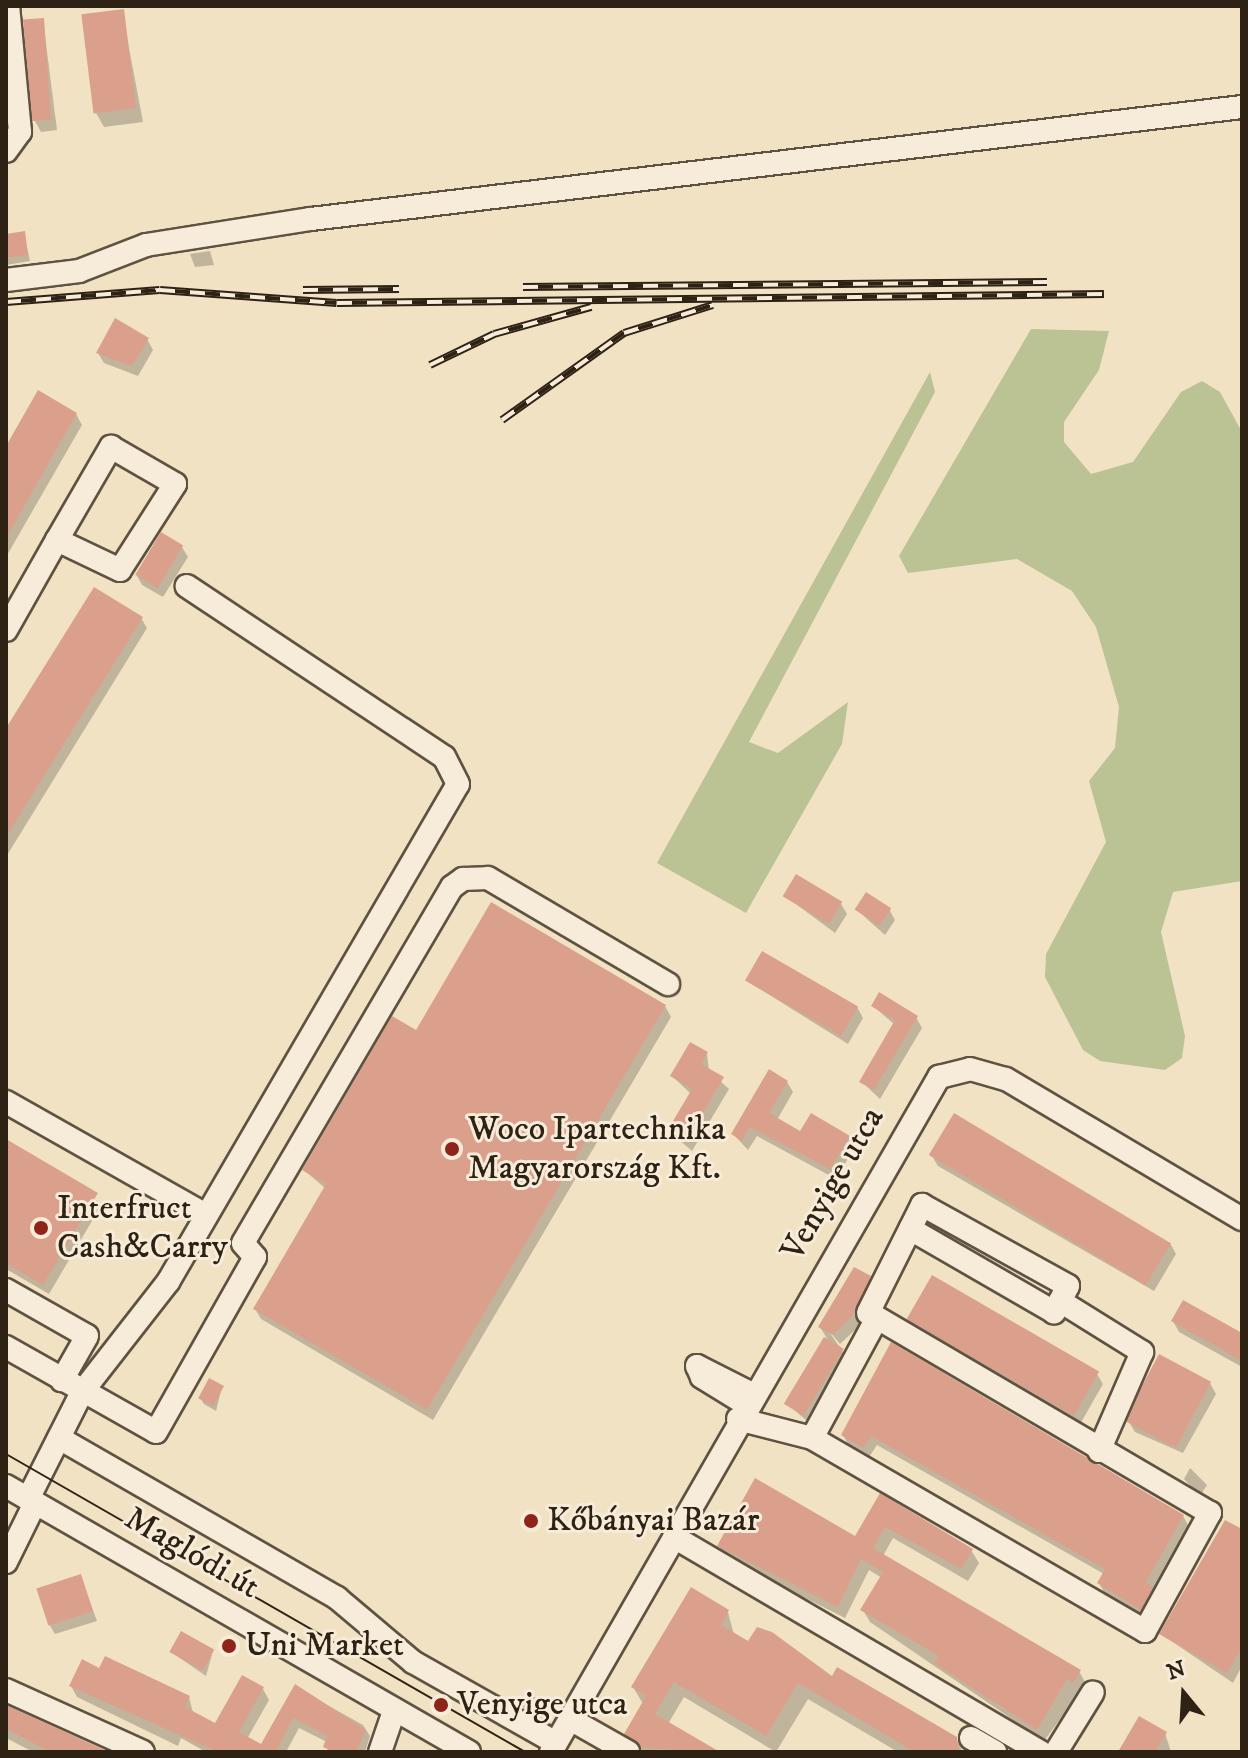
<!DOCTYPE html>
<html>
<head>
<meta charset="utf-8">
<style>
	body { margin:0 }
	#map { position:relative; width:1248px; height:1758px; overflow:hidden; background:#f2e2c4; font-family:"IM FELL DW Pica",serif }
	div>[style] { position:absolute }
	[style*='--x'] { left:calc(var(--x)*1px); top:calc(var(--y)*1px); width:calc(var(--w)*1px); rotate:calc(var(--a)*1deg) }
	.green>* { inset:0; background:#bbc394 }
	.shadow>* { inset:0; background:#0003 }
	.building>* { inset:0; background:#dba08c; transform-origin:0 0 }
	.roads { filter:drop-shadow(2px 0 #5f5240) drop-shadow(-2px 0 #5f5240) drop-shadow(0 2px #5f5240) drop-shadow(0 -2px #5f5240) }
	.minor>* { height:22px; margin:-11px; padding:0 11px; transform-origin:11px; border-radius:11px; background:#f7ecd9 }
	.tram>* { height:2px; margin:-1px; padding:0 1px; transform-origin:1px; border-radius:1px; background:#2e2214 }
	.rail>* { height:8px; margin-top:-4px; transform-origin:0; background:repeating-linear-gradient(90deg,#f7ecd9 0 15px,#2e2214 0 30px); box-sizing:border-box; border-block:2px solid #2e2214 }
	.dots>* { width:22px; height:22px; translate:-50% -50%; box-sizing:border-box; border:4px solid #f7ecd9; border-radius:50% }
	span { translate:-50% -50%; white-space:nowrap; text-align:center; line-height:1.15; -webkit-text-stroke:6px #f7ecd9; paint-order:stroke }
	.poi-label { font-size:34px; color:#2e2214 }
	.left { translate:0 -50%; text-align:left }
	.street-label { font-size:34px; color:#2e2214 }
	.frame { position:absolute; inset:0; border:8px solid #2e2214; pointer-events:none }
	.north { position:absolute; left:1144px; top:1654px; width:80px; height:80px; -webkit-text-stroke:6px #f7ecd9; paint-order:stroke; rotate:342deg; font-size:22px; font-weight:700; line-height:32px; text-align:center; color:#2e2214 }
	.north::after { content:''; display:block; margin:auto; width:28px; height:36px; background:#2e2214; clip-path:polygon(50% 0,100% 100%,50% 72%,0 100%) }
</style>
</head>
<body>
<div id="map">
	<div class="green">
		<div style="clip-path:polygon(1031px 329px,1109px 331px,1099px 370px,1064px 422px,1064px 442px,1091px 474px,1133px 462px,1181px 392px,1202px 381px,1220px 392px,1242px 432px,1242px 881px,1173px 892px,1161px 932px,1185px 1036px,1182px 1058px,1165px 1070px,1100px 1061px,1083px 1050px,1045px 977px,1046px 954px,1106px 842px,1089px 781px,1115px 748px,1119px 707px,1096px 627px,1072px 591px,1017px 559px,908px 573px,899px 556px)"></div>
		<div style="clip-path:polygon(930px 372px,935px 392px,749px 742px,778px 753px,848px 702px,842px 744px,746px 913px,657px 863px)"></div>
	</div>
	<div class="shadow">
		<div style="clip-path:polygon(122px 11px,143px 122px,104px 127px,96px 113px)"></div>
		<div style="clip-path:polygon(43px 20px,57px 130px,41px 132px,35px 121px)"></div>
		<div style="clip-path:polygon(6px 77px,12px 141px,6px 142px)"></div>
		<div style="clip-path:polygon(24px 233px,30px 261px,6px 265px,6px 236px)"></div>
		<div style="clip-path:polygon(210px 251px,214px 265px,195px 267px,190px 254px)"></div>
		<div style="clip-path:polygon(147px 339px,153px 350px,138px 376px,104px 363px,98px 353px)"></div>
		<div style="clip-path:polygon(76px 414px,82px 425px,6px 557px,6px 450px)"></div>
		<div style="clip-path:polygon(182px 547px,188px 557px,163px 597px,142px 585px,136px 574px)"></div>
		<div style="clip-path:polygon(141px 618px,147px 628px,6px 857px,6px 732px)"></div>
		<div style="clip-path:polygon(785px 896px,841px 904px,847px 914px,835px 933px)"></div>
		<div style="clip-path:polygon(889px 909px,895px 920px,885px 935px,857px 910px)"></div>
		<div style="clip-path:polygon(747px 981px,857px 1007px,863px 1018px,848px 1044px)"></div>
		<div style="clip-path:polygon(665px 1006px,671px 1017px,433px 1420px,261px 1319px,255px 1309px,326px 1189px,304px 1170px,416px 1033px)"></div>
		<div style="clip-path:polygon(873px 1006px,916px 1017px,922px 1028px,880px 1099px,862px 1082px,895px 1025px)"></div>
		<div style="clip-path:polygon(707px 1054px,709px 1071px,729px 1089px,692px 1151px,669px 1131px,691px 1094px,672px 1076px)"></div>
		<div style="clip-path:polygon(787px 1082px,793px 1092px,777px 1120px,801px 1134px,848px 1137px,854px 1148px,836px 1179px,757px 1136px,748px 1150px,733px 1134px)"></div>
		<div style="clip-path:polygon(6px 1141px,102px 1204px,49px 1294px,6px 1269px)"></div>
		<div style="clip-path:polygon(932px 1156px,1170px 1243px,1176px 1254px,1154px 1291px,938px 1166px)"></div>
		<div style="clip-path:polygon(869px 1278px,875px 1288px,856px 1329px,840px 1344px,826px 1327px,849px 1361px,813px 1426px,787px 1404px,829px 1342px,820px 1327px)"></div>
		<div style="clip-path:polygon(909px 1319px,1097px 1374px,1103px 1384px,1079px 1426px,915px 1329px)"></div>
		<div style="clip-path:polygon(1173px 1321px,1242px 1335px,1242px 1367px,1179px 1332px)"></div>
		<div style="clip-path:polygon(892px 1345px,1183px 1516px,1189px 1527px,1153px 1590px,1158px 1599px,1147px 1619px,1105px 1594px,1099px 1583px,1104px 1574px,877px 1445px,869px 1457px,849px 1446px,843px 1435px)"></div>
		<div style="clip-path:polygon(1210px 1383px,1216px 1394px,1183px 1453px,1135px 1432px,1129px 1422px)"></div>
		<div style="clip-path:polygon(222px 1387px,216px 1411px,204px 1404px,200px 1398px)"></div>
		<div style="clip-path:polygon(1190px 1468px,1207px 1485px,1200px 1496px,1184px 1479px)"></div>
		<div style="clip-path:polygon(880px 1496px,971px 1550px,979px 1563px,968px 1581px,893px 1538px,883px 1556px,1079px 1671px,1086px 1684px,1044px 1741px,870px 1622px,863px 1610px,882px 1578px,869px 1570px,845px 1618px,726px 1558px,719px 1546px,855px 1538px)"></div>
		<div style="clip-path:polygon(1242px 1534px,1242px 1666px,1233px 1683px,1161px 1634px)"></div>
		<div style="clip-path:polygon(80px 1576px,97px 1621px,55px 1634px,49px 1624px)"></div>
		<div style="clip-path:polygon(728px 1612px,734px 1635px,956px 1739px,963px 1752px,898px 1752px,808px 1699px,776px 1752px,684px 1697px,668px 1724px,717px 1752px,636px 1751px,626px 1734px,643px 1704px,633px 1687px)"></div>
		<div style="clip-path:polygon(213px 1651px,206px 1676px,171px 1652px)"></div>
		<div style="clip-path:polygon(100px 1671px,189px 1697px,193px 1713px,216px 1726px,263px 1689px,269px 1700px,247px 1739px,261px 1746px,295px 1687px,363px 1725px,370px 1736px,365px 1752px,328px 1752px,327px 1742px,299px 1728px,286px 1752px,206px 1752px,181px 1738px,178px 1746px,77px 1697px,71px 1686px)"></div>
		<div style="clip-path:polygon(6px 1705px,96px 1752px,33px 1752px,6px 1738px)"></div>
		<div style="clip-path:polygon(522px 1705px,550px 1708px,551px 1728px,528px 1715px)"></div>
		<div style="clip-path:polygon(1165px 1733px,1171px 1752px,1121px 1752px)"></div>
	</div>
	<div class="building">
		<div style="left:124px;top:9px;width:100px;height:43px;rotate:83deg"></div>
		<div style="left:44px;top:18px;width:102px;height:21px;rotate:86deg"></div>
		<div style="clip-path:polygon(25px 231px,28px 255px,6px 258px,6px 234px)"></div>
		<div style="clip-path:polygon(115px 318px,149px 338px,132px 366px,96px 353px)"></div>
		<div style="clip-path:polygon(38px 390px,77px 413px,6px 538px,6px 446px)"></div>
		<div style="left:161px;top:532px;width:26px;height:50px;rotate:31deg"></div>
		<div style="clip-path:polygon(94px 587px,143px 617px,6px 837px,6px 728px)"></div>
		<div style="left:796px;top:874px;width:54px;height:26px;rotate:31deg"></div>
		<div style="left:866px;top:892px;width:30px;height:21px;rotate:33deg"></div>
		<div style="clip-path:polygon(491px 902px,666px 1005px,427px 1410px,253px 1309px,326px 1184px,302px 1170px,392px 1016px,416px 1030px)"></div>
		<div style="left:762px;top:951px;width:111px;height:34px;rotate:30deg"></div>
		<div style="clip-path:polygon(879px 992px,918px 1016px,874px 1090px,859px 1082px,895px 1020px,871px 1006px)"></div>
		<div style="clip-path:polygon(690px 1042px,708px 1052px,701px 1064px,724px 1077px,686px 1142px,667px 1131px,692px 1089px,670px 1076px)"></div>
		<div style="clip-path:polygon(769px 1069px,788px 1081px,769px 1113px,800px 1131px,811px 1113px,850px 1136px,830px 1169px,750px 1127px,742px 1141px,731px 1134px)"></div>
		<div style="left:954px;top:1113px;width:253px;height:49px;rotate:31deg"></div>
		<div style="clip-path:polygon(6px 1139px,98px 1193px,43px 1285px,6px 1263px)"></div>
		<div style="clip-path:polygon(854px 1267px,871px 1276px,851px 1318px,833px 1335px,818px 1327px)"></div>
		<div style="left:932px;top:1275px;width:193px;height:51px;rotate:30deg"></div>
		<div style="clip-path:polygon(1183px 1300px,1242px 1333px,1242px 1361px,1171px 1321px)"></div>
		<div style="left:824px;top:1337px;width:23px;height:78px;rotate:31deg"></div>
		<div style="clip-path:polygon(891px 1342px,1184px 1515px,1146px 1582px,1153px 1587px,1141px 1610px,1097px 1583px,1105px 1569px,871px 1436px,863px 1448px,841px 1435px)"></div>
		<div style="left:1159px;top:1354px;width:59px;height:75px;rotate:28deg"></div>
		<div style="left:209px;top:1378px;width:17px;height:23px;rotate:28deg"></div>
		<div style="clip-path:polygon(755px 1478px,855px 1536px,880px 1493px,973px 1549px,961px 1569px,885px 1527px,873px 1548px,1081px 1670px,1073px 1683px,1067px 1679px,1037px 1730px,934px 1663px,939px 1656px,860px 1610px,883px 1572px,861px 1559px,838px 1607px,717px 1546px)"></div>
		<div style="clip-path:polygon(1225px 1520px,1242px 1529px,1242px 1647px,1227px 1673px,1159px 1634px)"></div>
		<div style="left:81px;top:1574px;width:39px;height:47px;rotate:72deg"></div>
		<div style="clip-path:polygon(691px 1587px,729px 1610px,721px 1625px,748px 1641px,757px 1627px,772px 1632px,832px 1676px,837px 1667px,957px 1737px,959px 1752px,915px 1752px,798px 1683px,766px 1736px,674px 1682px,655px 1714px,720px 1752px,641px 1748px,624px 1734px,646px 1696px,631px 1687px)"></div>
		<div style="left:181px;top:1631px;width:38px;height:24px;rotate:29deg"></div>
		<div style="clip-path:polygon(105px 1656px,190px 1696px,185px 1707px,215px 1723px,242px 1675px,264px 1687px,239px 1732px,261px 1744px,295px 1684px,366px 1730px,356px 1752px,334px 1752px,323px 1747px,327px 1736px,293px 1718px,276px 1752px,218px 1752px,69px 1686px,82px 1659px,99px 1668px)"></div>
		<div style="left:527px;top:1693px;width:29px;height:14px;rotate:29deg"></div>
		<div style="clip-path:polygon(6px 1705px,109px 1752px,51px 1752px,6px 1729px)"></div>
		<div style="clip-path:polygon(1139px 1716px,1167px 1732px,1155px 1752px,1118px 1752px)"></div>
	</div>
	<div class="roads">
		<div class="minor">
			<div style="--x:6;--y:151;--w:24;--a:-54"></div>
			<div style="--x:20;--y:132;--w:127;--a:-95.4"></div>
			<div style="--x:6;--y:280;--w:74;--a:-7"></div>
			<div style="--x:79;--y:271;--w:72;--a:-21.2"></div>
			<div style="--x:146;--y:245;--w:167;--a:-9"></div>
			<div style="--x:311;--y:219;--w:938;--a:-6.86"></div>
			<div style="--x:6;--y:630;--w:103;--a:-60.5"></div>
			<div style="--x:57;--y:540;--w:108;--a:-59.9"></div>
			<div style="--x:111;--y:447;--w:74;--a:30"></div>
			<div style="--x:175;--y:484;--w:102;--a:122.6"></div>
			<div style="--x:120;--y:570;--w:70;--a:-154.5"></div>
			<div style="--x:6;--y:1102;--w:230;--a:29.5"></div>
			<div style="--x:6;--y:1290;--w:93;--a:29.6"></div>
			<div style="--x:87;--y:1336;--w:51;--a:119.6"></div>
			<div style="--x:1060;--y:1301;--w:97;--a:31.9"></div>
			<div style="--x:1142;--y:1352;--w:108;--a:113.5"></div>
			<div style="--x:868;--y:1313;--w:121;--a:-63.4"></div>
			<div style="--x:922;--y:1205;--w:167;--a:29"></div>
			<div style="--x:1068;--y:1286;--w:30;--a:118"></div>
			<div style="--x:1054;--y:1312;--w:166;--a:-150"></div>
			<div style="--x:6;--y:1347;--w:172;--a:29.5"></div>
			<div style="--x:156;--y:1432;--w:201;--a:-60.5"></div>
			<div style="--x:255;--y:1257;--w:18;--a:-131"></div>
			<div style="--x:243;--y:1243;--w:413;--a:-59.6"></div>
			<div style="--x:452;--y:887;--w:14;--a:-36"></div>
			<div style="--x:463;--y:879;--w:25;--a:-2"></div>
			<div style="--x:488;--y:878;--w:209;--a:30.5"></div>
			<div style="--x:746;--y:1404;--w:52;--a:-148.5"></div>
			<div style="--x:702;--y:1377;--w:12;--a:-114"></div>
			<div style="--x:697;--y:1366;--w:62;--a:27"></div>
			<div style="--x:738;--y:1419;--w:76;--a:14.4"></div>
			<div style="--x:812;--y:1438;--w:385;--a:30.1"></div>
			<div style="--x:1145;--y:1631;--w:135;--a:-61.2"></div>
			<div style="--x:1210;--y:1513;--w:386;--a:-149.6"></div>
			<div style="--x:877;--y:1318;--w:136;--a:118.4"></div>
			<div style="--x:59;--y:1438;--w:321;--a:29.9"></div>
			<div style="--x:337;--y:1598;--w:99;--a:40.1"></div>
			<div style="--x:413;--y:1662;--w:164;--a:29.5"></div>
			<div style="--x:6;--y:1486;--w:534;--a:29.88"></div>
			<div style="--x:28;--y:1499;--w:120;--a:-63.2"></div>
			<div style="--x:82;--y:1392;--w:140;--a:-52"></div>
			<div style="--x:168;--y:1282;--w:576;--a:-59.79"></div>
			<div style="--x:458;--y:784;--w:30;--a:-117"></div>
			<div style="--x:444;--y:757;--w:309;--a:-146.4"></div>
			<div style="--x:674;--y:1537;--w:425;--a:30.4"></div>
			<div style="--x:6;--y:1562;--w:66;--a:-63.8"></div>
			<div style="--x:6;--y:1690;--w:150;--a:24.3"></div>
			<div style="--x:570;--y:1719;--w:67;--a:29.6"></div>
			<div style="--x:971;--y:1738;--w:28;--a:30"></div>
			<div style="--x:380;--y:1752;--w:43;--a:-71.1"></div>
			<div style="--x:551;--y:1752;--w:779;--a:-60.11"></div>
			<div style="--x:939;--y:1077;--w:32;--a:-14"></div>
			<div style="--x:970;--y:1069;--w:37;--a:16"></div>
			<div style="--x:1006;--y:1079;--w:274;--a:30.7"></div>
			<div style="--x:1056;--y:1752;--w:70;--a:-58.3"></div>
		</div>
	</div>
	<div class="tram">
		<div style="--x:6;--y:1454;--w:598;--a:29.86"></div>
	</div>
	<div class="rail">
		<div style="--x:523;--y:287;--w:524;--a:-0.55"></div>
		<div style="--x:303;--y:290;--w:96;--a:-0.6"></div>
		<div style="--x:6;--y:302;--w:154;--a:-4.5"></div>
		<div style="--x:160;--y:290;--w:177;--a:4.2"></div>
		<div style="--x:337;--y:303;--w:767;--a:-0.67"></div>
		<div style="--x:430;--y:365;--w:71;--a:-25.8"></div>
		<div style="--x:494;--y:334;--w:101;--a:-15.6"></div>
		<div style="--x:502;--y:420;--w:150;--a:-35.5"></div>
		<div style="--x:624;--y:333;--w:93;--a:-17.5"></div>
	</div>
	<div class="dots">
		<div style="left:452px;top:1149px;background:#8f2418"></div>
		<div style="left:41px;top:1228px;background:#8f2418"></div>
		<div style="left:531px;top:1521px;background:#8f2418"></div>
		<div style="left:229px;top:1646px;background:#8f2418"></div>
		<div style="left:441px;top:1705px;background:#8f2418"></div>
	</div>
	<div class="poi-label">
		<span class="left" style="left:468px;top:1149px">Woco Ipartechnika<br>Magyarország Kft.</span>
		<span class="left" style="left:57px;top:1228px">Interfruct<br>Cash&amp;Carry</span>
		<span class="left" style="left:547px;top:1521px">Kőbányai Bazár</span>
		<span class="left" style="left:245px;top:1646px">Uni Market</span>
		<span class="left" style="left:457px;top:1705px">Venyige utca</span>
	</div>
	<div class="street-label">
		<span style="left:833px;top:1184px;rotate:-60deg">Venyige utca</span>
		<span style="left:192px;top:1553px;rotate:30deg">Maglódi út</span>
	</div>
	<div class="frame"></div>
	<div class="north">N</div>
</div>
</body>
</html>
